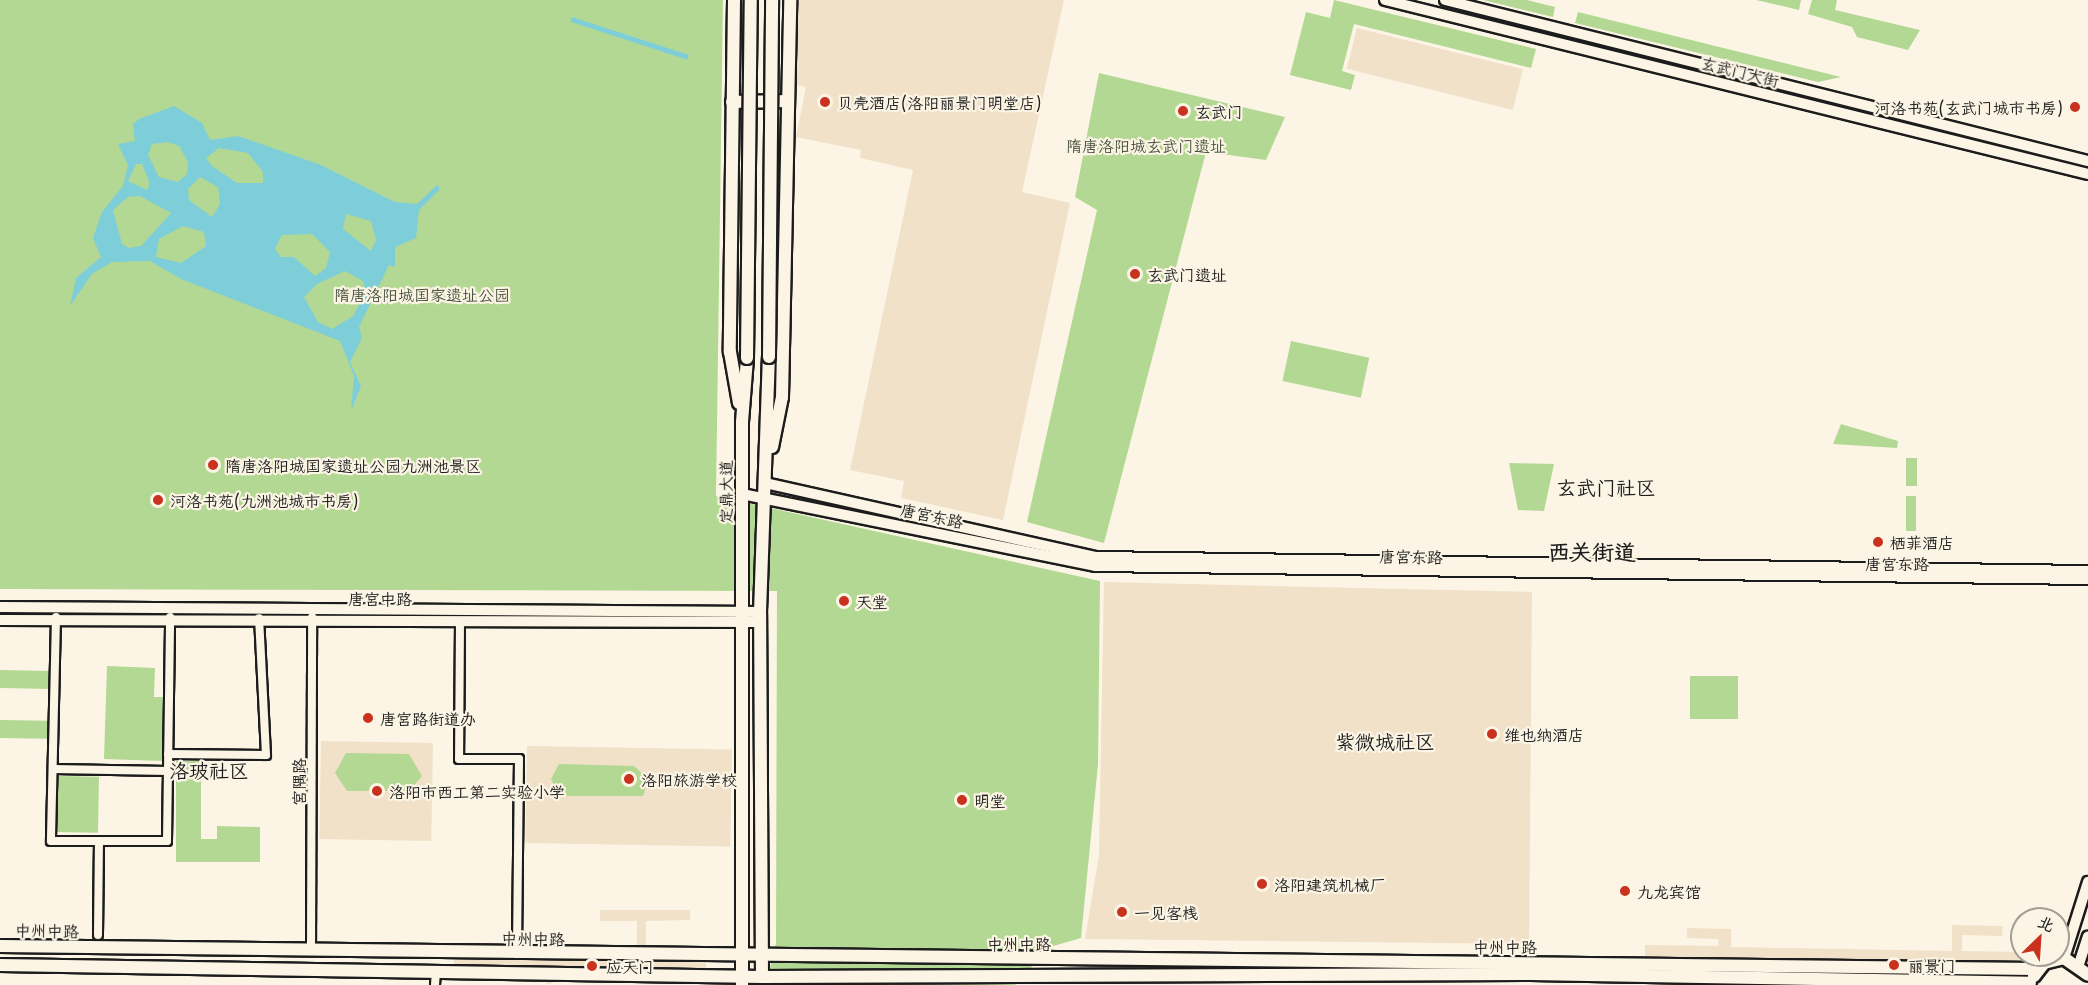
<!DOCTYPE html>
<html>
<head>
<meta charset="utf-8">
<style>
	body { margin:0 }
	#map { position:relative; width:2088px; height:985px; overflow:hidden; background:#fcf5e5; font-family:"Playpen Sans","LXGW WenKai TC",sans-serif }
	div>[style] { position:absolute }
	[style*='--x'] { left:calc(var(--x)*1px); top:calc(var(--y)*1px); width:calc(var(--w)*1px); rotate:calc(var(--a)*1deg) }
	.built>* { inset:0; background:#f0e1c8; transform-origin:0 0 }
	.green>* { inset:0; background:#b3d893; transform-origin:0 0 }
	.water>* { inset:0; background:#7eced9; transform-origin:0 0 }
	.roads { filter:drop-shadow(2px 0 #1c1c1c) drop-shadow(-2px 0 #1c1c1c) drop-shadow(0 2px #1c1c1c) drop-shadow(0 -2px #1c1c1c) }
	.street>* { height:8px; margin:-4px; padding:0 4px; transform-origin:4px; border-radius:4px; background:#fcf5e5 }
	.secondary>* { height:10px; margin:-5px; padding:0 5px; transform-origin:5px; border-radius:5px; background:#fcf5e5 }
	.primary>* { height:12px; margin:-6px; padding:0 6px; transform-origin:6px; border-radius:6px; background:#fcf5e5 }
	.bridges { filter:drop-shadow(2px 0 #1c1c1c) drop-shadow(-2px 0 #1c1c1c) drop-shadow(0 2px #1c1c1c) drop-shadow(0 -2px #1c1c1c) }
	.primary-bridge>* { height:12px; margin:-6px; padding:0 6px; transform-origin:6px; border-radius:6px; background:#fcf5e5 }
	.dots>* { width:16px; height:16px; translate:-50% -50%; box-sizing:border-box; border:3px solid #fcf5e5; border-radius:50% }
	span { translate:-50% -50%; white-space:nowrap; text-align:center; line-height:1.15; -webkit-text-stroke:4.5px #fcf5e5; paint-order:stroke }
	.street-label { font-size:16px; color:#1c1c1c }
	.poi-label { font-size:16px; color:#1c1c1c }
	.left { translate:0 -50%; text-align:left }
	.right { translate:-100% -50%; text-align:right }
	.park-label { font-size:16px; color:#495440 }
	.quarter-label { font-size:20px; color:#1c1c1c }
	.district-label { font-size:22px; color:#1c1c1c; font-weight:700 }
	.north { position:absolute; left:2010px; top:907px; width:60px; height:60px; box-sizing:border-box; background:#fcf5e5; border:2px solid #a29e95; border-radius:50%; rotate:25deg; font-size:16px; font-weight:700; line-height:24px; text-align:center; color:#1c1c1c }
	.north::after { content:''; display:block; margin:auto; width:21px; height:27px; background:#c8321e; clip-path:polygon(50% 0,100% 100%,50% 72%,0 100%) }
</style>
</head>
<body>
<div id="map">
	<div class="built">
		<div style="clip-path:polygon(797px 0,1064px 0,1022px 192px,1070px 203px,1003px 520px,901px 498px,904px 481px,850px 470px,913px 170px,860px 158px,861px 150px,796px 137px,806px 87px,796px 85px)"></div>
		<div style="left:1357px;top:28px;width:171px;height:42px;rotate:14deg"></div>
		<div style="clip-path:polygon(1104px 582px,1532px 592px,1529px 944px,1085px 939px,1099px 855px)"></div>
		<div style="left:321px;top:741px;width:112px;height:98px;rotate:1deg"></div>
		<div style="left:527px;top:746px;width:205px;height:97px;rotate:1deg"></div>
		<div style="clip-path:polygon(600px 910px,690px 910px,690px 920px,646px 921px,646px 958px,706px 958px,706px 982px,557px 980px,547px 985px,547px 980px,454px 980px,454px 956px,637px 958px,637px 921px,600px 921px)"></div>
		<div style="clip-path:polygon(1952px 925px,2003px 926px,2002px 936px,1962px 935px,1962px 951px,2021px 952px,2020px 985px,1645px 978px,1645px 945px,1719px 946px,1718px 939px,1687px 938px,1687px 928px,1731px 929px,1731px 947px,1952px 951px)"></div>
	</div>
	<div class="green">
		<div style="clip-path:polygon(0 0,723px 0,716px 496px,1100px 581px,1098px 764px,1081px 938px,1050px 947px,1015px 985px,766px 985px,776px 943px,777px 591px,0 589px)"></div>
		<div style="clip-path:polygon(1334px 0,1536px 49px,1531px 68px,1354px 24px,1342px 71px,1355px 75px,1351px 90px,1290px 75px,1306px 12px,1330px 18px)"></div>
		<div style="clip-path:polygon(1483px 0,1527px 0,1555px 7px,1553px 17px)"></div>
		<div style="clip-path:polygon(1756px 0,1801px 0,1799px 10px)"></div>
		<div style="clip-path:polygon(1812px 0,1837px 0,1835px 10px,1920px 30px,1908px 50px,1857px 37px,1852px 27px,1808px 14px)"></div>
		<div style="clip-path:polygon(1578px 12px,1841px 77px,1818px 82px,1575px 23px)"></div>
		<div style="clip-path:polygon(1099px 73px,1285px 117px,1266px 160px,1206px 152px,1104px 543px,1027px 522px,1097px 210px,1075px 197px)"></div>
		<div style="left:1291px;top:341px;width:80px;height:41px;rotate:12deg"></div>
		<div style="clip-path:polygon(1841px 424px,1898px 441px,1897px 448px,1833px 444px)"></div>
		<div style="left:1906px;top:458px;width:11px;height:28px"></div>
		<div style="clip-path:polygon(1509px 463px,1554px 464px,1544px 511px,1518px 510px)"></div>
		<div style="left:1906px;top:496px;width:10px;height:35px"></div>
		<div style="clip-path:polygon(107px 666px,155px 668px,154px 697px,165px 697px,163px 761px,104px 759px)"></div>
		<div style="left:0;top:670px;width:51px;height:18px;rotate:1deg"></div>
		<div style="left:1690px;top:676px;width:48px;height:43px"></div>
		<div style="left:0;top:720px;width:48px;height:18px;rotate:1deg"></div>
		<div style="clip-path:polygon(346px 753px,409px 754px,422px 776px,409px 791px,347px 791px,335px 773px)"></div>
		<div style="clip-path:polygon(176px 761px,201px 761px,201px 839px,217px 839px,217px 826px,260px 827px,260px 862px,176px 862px)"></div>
		<div style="clip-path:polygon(559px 764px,634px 766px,644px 775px,646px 787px,643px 796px,559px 796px,551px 779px)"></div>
		<div style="left:58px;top:776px;width:41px;height:56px;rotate:1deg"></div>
	</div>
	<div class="water">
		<div style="left:572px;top:17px;width:123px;height:5px;rotate:18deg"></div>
		<div style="clip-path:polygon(evenodd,174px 106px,202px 123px,210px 140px,238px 136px,321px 165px,395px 202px,417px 204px,437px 185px,440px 189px,419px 210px,416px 238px,395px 247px,395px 267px,389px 265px,359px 327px,362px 338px,350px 362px,361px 386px,351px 411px,354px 376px,340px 341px,181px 279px,150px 261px,112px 262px,92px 274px,70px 306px,76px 278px,101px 257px,93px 238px,102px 212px,123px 186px,128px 165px,118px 144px,135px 141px,133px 124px,139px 119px,174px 106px,168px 142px,179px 146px,188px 162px,187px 174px,178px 182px,159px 177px,148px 155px,152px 144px,168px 142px,174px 106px,219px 148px,248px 153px,263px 172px,263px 183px,237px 183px,212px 166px,206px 158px,219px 148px,174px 106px,136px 164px,142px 164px,150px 184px,147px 190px,128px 181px,136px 164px,174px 106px,200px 177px,218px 187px,220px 204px,212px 217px,189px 200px,188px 189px,200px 177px,174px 106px,140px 196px,171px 213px,141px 246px,129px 248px,122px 244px,113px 210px,128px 197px,140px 196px,174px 106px,346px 214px,371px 221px,376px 240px,371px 251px,343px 229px,346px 214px,174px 106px,183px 226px,204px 232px,206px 246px,181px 263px,156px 257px,159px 239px,183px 226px,174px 106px,312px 234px,330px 252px,326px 268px,315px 276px,294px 257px,281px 257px,275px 249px,282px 235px,312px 234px,174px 106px,345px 271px,363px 281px,366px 292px,353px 316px,332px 329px,318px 322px,304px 297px,317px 284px,345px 271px)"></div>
	</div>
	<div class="roads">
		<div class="street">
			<div style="--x:56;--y:617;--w:224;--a:91.3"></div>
			<div style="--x:51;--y:841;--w:116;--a:0"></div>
			<div style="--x:167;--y:841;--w:224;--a:-89.2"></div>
			<div style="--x:460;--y:622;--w:137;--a:90.4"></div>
			<div style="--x:459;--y:759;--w:60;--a:0"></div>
			<div style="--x:519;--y:759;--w:195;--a:90.6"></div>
			<div style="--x:168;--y:754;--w:98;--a:0.6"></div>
			<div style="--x:266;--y:755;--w:137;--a:-92.9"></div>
			<div style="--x:53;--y:769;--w:115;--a:1"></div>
			<div style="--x:98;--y:935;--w:94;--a:-89.4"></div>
			<div style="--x:311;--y:951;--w:334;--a:-89.8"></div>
			<div style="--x:435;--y:985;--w:14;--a:-86"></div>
		</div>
		<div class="secondary">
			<div style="--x:1385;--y:0;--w:724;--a:13.9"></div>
			<div style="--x:1445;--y:0;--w:663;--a:14.06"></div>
			<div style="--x:765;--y:483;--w:339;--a:12.6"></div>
			<div style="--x:1096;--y:557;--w:992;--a:0.81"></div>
			<div style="--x:742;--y:494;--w:360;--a:11.5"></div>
			<div style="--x:1095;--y:566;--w:993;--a:0.75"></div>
			<div style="--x:0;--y:607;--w:760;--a:0.38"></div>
			<div style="--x:0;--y:620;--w:759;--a:0.15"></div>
			<div style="--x:2064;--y:958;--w:80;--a:-72.5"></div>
			<div style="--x:2079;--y:964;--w:29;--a:-72"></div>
		</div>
		<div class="primary">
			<div style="--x:734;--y:0;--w:352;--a:90.7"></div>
			<div style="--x:730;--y:352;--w:52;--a:80"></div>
			<div style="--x:732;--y:102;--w:56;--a:-1"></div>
			<div style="--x:772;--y:447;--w:51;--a:-78.7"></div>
			<div style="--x:782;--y:397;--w:397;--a:-88.8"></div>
			<div style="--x:0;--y:946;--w:2037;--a:0.65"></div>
			<div style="--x:0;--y:965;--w:762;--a:0.9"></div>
			<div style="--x:762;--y:977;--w:769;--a:-0.22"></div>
			<div style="--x:1531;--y:974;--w:499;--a:1"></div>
			<div style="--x:2034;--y:976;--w:16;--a:-52"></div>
			<div style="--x:2044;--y:963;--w:21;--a:-14"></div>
			<div style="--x:2064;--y:958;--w:29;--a:35"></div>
			<div style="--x:762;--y:977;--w:365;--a:-90.3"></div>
			<div style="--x:760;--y:612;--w:255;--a:-88"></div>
			<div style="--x:742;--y:985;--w:563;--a:-90"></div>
			<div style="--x:742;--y:422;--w:64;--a:-85.5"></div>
		</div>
	</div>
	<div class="bridges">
		<div class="primary-bridge">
			<div style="--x:769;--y:357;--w:357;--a:-89.5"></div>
			<div style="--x:747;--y:358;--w:358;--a:-89.4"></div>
		</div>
	</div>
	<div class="dots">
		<div style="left:825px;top:102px;background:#c8321e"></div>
		<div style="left:2075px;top:107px;background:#c8321e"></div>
		<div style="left:1183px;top:111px;background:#c8321e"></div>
		<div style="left:1135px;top:274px;background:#c8321e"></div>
		<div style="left:213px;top:465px;background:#c8321e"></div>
		<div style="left:158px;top:500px;background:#c8321e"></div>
		<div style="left:1878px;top:542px;background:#c8321e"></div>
		<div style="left:844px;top:601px;background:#c8321e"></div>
		<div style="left:368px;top:718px;background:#c8321e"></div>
		<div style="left:1492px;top:734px;background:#c8321e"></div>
		<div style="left:629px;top:779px;background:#c8321e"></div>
		<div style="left:377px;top:791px;background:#c8321e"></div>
		<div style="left:962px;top:800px;background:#c8321e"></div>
		<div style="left:1262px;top:884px;background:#c8321e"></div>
		<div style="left:1625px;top:891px;background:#c8321e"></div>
		<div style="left:1122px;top:912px;background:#c8321e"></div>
		<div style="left:1894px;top:965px;background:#c8321e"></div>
		<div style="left:592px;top:966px;background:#c8321e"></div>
	</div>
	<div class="street-label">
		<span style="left:1740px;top:71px;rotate:14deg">玄武门大街</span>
		<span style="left:725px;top:492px;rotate:-90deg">定鼎大道</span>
		<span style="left:932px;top:515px;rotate:12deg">唐宫东路</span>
		<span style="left:1411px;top:556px;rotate:1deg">唐宫东路</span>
		<span style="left:1897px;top:563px">唐宫东路</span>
		<span style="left:380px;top:598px">唐宫中路</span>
		<span style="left:298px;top:782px;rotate:-90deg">宫隅路</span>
		<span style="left:47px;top:930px;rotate:1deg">中州中路</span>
		<span style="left:533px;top:938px;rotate:1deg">中州中路</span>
		<span style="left:1019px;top:943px">中州中路</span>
		<span style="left:1505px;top:946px">中州中路</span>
	</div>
	<div class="poi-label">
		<span class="left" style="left:837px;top:102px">贝壳酒店(洛阳丽景门明堂店)</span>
		<span class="right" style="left:2063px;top:107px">河洛书苑(玄武门城市书房)</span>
		<span class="left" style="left:1195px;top:111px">玄武门</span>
		<span class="left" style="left:1147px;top:274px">玄武门遗址</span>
		<span class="left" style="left:225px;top:465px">隋唐洛阳城国家遗址公园九洲池景区</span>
		<span class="left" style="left:170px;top:500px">河洛书苑(九洲池城市书房)</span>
		<span class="left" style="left:1890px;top:542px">栖菲酒店</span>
		<span class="left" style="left:856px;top:601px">天堂</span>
		<span class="left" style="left:380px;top:718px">唐宫路街道办</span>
		<span class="left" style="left:1504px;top:734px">维也纳酒店</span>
		<span class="left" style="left:641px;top:779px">洛阳旅游学校</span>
		<span class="left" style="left:389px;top:791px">洛阳市西工第二实验小学</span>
		<span class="left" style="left:974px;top:800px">明堂</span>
		<span class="left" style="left:1274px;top:884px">洛阳建筑机械厂</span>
		<span class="left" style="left:1637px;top:891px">九龙宾馆</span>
		<span class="left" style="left:1134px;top:912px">一见客栈</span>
		<span class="left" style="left:1908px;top:965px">丽景门</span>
		<span class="left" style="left:606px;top:966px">应天门</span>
	</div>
	<div class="park-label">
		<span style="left:1146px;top:145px">隋唐洛阳城玄武门遗址</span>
		<span style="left:422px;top:294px">隋唐洛阳城国家遗址公园</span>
	</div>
	<div class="quarter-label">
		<span style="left:1606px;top:487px">玄武门社区</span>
		<span style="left:1385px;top:741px">紫微城社区</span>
		<span style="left:209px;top:770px">洛玻社区</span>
	</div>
	<div class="district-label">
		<span style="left:1592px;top:551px">西关街道</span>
	</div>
	<div class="north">北</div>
</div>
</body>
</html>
